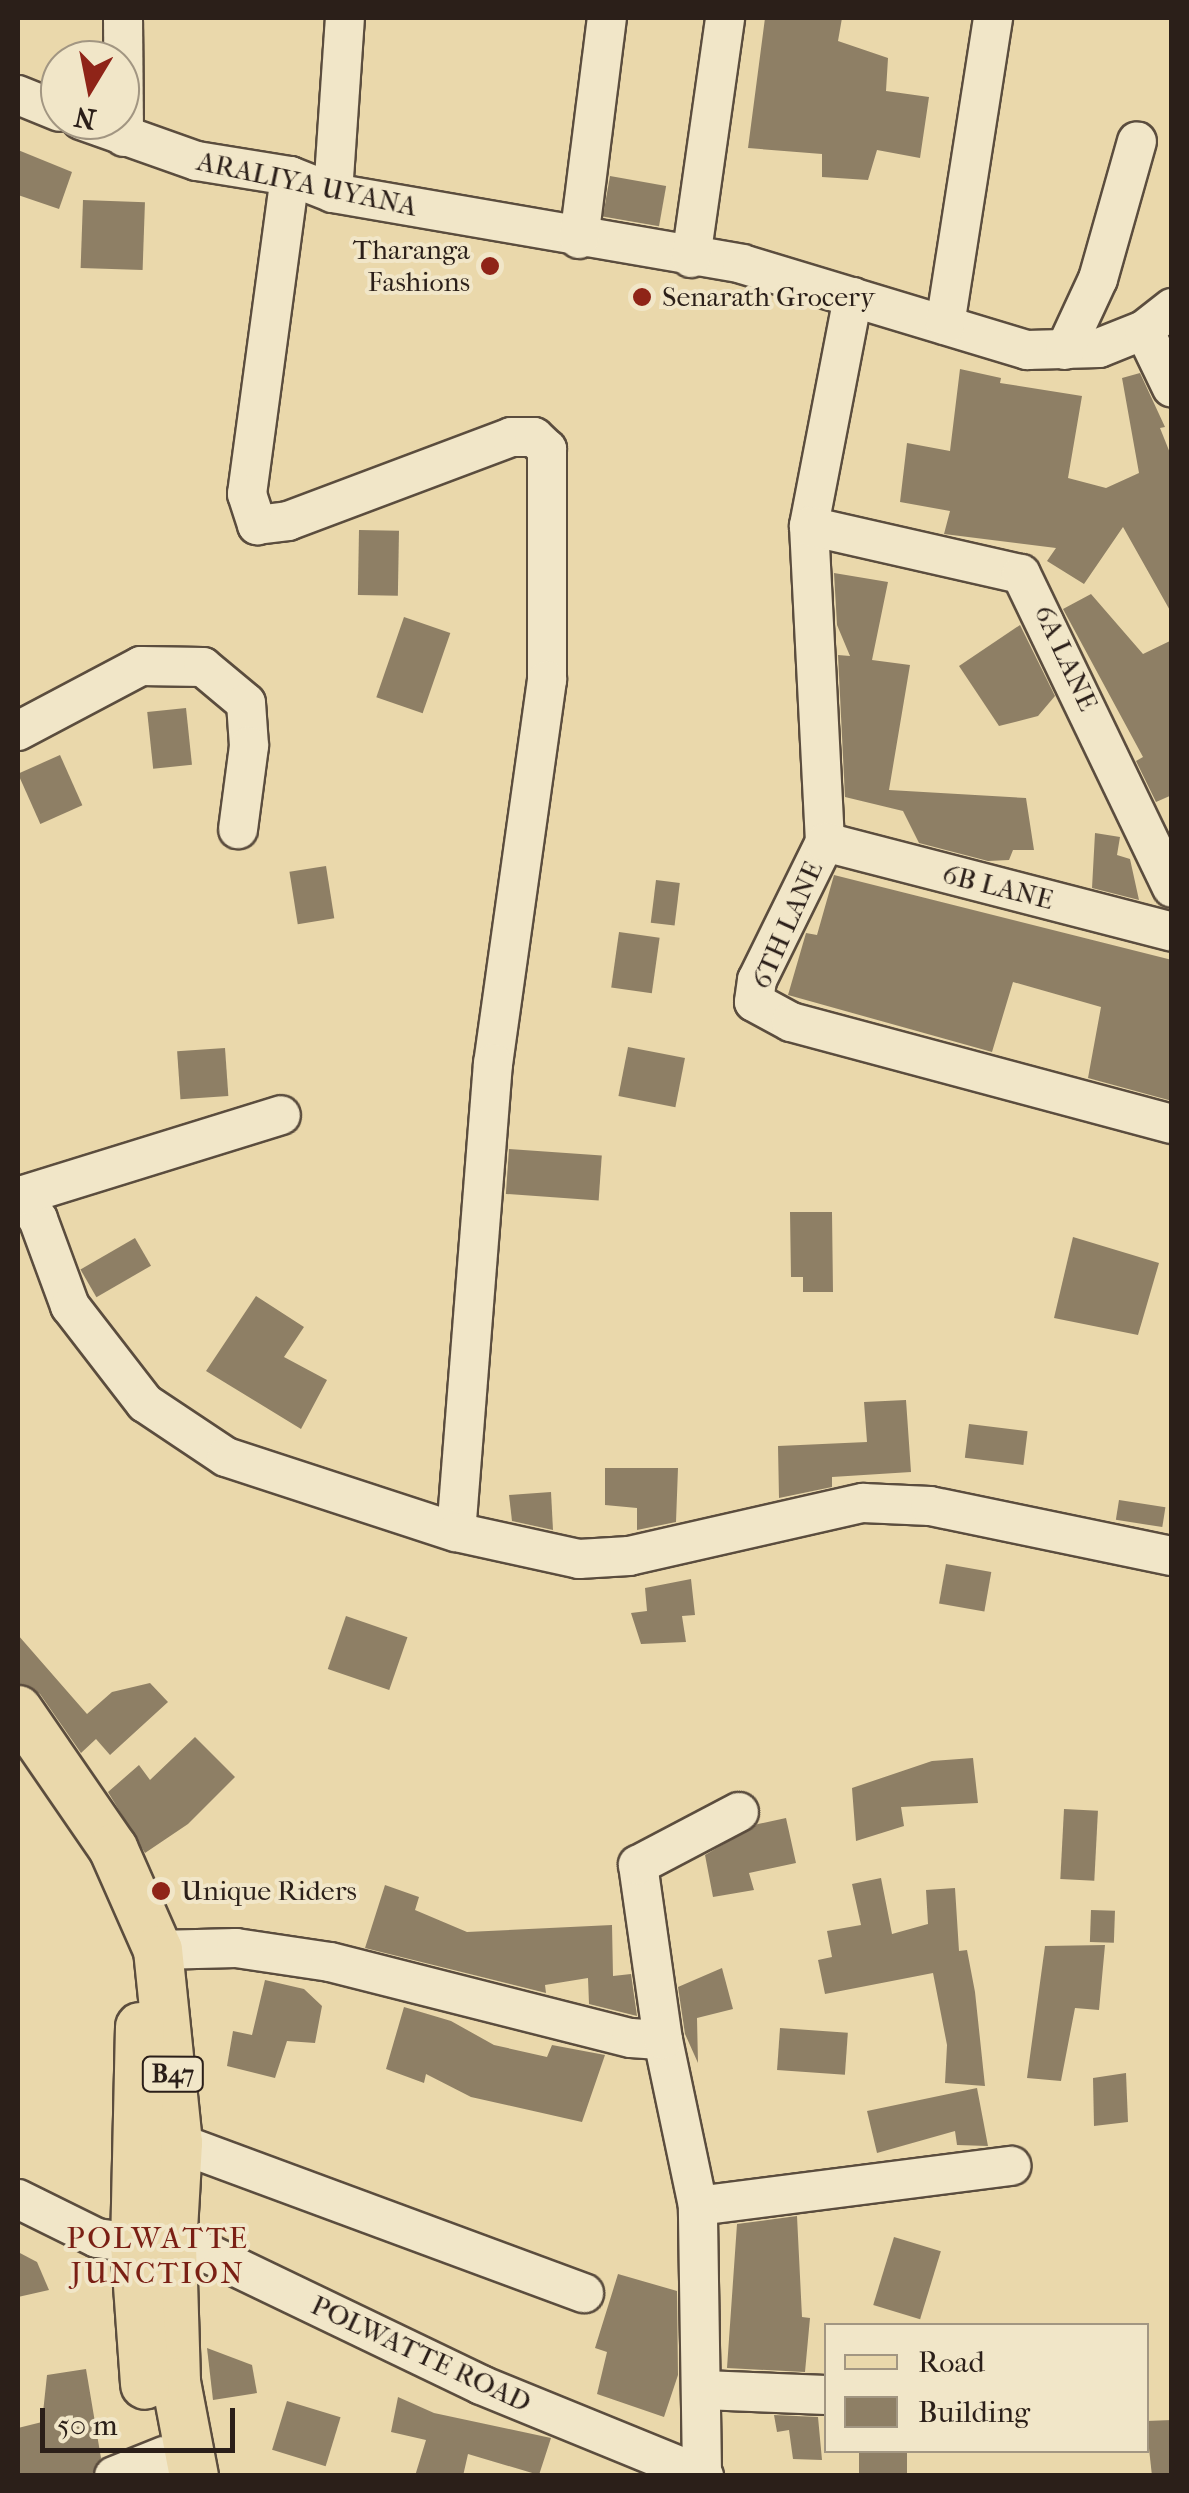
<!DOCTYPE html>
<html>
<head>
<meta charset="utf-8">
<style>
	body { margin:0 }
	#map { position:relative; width:1189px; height:2493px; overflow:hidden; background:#ead8ab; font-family:"IM FELL French Canon",serif }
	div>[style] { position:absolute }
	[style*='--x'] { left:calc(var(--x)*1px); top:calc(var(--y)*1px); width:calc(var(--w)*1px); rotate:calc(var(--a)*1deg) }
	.building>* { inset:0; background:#8e7f65; transform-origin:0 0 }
	.roads { filter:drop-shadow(2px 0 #5b4d3e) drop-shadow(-2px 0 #5b4d3e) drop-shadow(0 2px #5b4d3e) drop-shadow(0 -2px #5b4d3e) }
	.minor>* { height:38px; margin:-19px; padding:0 19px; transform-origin:19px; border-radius:19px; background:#f1e6c8 }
	.major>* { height:48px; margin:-24px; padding:0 24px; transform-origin:24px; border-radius:24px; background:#ead8ab }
	.dots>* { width:28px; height:28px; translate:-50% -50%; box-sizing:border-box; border:5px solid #f1e6c8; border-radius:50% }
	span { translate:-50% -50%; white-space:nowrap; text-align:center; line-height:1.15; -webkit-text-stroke:8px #f1e6c8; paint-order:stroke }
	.shield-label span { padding:2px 8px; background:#f1e6c8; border:2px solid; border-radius:8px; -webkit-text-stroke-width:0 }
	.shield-label { font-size:25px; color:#2b1f19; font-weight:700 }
	.street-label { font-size:28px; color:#2b1f19 }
	.poi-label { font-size:28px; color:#2b1f19 }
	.right { translate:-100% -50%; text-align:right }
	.left { translate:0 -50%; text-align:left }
	.neighbourhood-label { font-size:30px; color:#7a1f14; letter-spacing:2.5px }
	.frame { position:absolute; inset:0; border:20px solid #2b1f19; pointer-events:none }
	.legend { position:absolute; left:824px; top:2323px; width:325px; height:130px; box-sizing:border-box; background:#f1e6c8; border:2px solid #a29682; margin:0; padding:12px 18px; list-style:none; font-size:30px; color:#2b1f19 }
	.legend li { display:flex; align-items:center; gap:20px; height:50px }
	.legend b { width:50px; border:2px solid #a29682 }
	.north { position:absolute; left:40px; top:40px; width:100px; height:100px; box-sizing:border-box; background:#f1e6c8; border:2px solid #a29682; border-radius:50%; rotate:190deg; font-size:28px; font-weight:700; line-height:40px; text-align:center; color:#2b1f19 }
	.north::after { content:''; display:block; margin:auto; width:35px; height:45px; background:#8f2418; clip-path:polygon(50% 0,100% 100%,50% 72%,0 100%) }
	.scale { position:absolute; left:40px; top:2408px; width:195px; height:45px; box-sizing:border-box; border:5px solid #2b1f19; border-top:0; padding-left:12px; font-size:30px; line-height:35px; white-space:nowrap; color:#2b1f19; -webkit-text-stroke:8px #f1e6c8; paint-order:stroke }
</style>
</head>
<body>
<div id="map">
	<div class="building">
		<div style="clip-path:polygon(765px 18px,842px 18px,838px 41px,888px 58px,886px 91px,929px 97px,920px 158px,877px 150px,868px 180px,822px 177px,822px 154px,748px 148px)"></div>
		<div style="clip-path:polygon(18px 150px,72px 172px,59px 209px,18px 195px)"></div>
		<div style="left:610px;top:176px;width:57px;height:41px;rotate:10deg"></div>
		<div style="left:83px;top:200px;width:62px;height:68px;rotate:2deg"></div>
		<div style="clip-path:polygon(960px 369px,1001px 378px,1000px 383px,1082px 396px,1068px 478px,1106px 488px,1139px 473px,1122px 378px,1140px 373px,1165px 427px,1160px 428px,1172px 458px,1172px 614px,1123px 527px,1084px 584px,1047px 561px,1056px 548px,944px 534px,950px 511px,900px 502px,907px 443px,950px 451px)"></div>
		<div style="left:359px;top:530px;width:40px;height:65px;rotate:1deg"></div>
		<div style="clip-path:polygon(834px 573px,888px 582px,872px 660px,910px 665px,889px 790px,1026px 798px,1034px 850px,1013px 850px,1009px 860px,988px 861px,919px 843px,903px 811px,845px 797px,838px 655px,850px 656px,837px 625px)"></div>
		<div style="clip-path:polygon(1091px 594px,1143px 654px,1172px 640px,1172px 795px,1156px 802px,1136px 761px,1143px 757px,1063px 609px)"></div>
		<div style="left:404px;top:617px;width:49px;height:85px;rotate:19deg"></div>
		<div style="clip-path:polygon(1020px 625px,1055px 696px,1038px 716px,999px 726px,959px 666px)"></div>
		<div style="left:186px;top:708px;width:57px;height:39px;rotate:84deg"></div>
		<div style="left:60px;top:755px;width:55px;height:46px;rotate:66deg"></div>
		<div style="clip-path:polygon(1095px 833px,1120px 837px,1117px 855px,1130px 859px,1139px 900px,1092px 888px)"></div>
		<div style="left:326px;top:866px;width:53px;height:37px;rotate:81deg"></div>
		<div style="clip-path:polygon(834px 875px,1172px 960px,1172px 1101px,1088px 1078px,1101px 1007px,1013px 982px,992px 1052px,788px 995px,806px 933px,817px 935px)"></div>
		<div style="left:656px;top:880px;width:24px;height:43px;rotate:7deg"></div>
		<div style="left:619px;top:932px;width:41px;height:56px;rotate:8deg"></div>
		<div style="left:628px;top:1047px;width:58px;height:50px;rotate:11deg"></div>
		<div style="left:225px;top:1048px;width:48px;height:48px;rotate:86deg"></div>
		<div style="left:509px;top:1149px;width:93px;height:45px;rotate:4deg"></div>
		<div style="clip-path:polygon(790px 1212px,832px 1212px,833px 1292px,803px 1292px,803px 1277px,791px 1277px)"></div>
		<div style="clip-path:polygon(1073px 1237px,1159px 1263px,1138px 1335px,1054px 1318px)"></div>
		<div style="left:135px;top:1238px;width:32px;height:63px;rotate:60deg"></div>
		<div style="clip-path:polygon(256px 1296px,304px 1327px,284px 1357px,327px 1380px,301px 1429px,206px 1371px)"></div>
		<div style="clip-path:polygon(906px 1400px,911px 1472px,832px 1477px,832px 1487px,779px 1498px,778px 1446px,867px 1442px,864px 1402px)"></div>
		<div style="left:969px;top:1424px;width:59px;height:34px;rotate:7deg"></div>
		<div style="clip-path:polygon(605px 1468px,678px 1468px,676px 1522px,637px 1530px,637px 1508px,605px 1505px)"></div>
		<div style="clip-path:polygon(551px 1492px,553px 1530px,512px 1521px,509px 1495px)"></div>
		<div style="left:1119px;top:1500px;width:47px;height:20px;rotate:9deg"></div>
		<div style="left:946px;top:1564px;width:46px;height:40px;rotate:10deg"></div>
		<div style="clip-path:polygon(691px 1579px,695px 1615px,682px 1616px,686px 1642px,641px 1644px,631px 1613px,647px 1611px,645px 1588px)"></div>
		<div style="left:346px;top:1616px;width:65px;height:56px;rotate:19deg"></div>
		<div style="clip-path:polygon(18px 1635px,87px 1714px,112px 1692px,150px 1683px,168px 1702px,110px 1755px,96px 1739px,81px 1753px,40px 1694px,18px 1683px)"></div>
		<div style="clip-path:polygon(195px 1737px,235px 1777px,188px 1824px,145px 1853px,108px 1792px,139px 1765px,150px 1780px)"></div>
		<div style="clip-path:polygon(973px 1758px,978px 1803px,901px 1807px,904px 1826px,856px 1841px,852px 1788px,932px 1761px)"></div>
		<div style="left:1064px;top:1809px;width:34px;height:70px;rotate:3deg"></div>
		<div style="clip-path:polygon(786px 1818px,796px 1863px,749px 1873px,754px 1890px,713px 1897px,705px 1855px,758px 1824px)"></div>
		<div style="clip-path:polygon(881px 1878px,892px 1934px,928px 1924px,926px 1890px,955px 1888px,959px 1951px,967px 1950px,975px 1992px,985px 2086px,945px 2083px,947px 2045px,933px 1973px,825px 1994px,818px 1960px,832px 1957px,827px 1931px,861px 1925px,852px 1884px)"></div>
		<div style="clip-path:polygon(385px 1885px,419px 1897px,415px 1910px,467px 1932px,612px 1925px,613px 1976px,631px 1974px,637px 2016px,589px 2004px,588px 1978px,545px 1985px,546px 1993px,365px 1948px)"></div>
		<div style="left:1091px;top:1910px;width:24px;height:32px;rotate:2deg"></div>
		<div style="clip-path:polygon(1105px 1945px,1099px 2010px,1075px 2008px,1061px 2081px,1027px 2078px,1045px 1946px)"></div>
		<div style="clip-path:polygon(722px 1968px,733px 2009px,697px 2018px,698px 2063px,685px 2034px,678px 1987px)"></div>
		<div style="clip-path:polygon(265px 1980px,304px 1989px,322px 2006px,315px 2043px,287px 2041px,275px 2078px,227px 2066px,233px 2031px,252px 2035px)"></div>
		<div style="clip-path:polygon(404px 2007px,451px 2021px,494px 2045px,547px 2057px,552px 2045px,605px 2055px,582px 2122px,471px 2097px,426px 2074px,424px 2083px,386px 2069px)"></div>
		<div style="left:780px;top:2028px;width:68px;height:42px;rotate:4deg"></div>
		<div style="clip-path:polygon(1126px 2073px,1128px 2122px,1094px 2126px,1093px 2078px)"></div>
		<div style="clip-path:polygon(977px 2088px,988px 2146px,957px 2145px,955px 2131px,877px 2153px,867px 2111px)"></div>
		<div style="clip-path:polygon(797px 2216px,802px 2317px,810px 2318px,805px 2372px,727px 2368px,737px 2224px)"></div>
		<div style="left:894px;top:2237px;width:49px;height:71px;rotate:17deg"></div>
		<div style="clip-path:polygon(18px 2252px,37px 2262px,49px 2290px,18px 2297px)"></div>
		<div style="clip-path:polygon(618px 2274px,677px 2291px,678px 2375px,664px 2417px,597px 2394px,607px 2352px,595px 2348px)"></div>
		<div style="clip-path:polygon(207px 2348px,252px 2365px,257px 2393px,213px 2400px)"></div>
		<div style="clip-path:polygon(86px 2369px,101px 2458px,92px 2476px,18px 2476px,18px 2428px,42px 2422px,47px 2375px)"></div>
		<div style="clip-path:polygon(398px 2397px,434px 2413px,551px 2438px,539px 2475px,468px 2454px,463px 2476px,415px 2476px,426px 2440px,391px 2432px)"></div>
		<div style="left:287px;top:2401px;width:56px;height:51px;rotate:17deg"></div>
		<div style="clip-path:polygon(774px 2415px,818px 2417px,822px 2460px,793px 2459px,789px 2430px,777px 2432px)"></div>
		<div style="clip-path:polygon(1172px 2420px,1172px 2476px,1152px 2476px,1146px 2421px)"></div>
		<div style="left:859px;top:2450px;width:48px;height:26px"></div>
	</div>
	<div class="roads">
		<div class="minor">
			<div style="--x:123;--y:18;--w:119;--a:89.5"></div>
			<div style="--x:18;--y:95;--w:45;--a:22"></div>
			<div style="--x:81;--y:120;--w:123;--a:19.5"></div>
			<div style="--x:197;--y:161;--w:94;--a:9.2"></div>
			<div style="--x:290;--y:176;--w:46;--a:21.6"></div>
			<div style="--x:333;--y:193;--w:415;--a:9.8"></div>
			<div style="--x:742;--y:264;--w:298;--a:16.8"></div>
			<div style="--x:1027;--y:350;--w:72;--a:-1.6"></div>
			<div style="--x:1099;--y:348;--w:48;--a:-21.8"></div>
			<div style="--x:1144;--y:330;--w:36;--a:-38"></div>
			<div style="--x:290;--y:176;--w:321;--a:97.7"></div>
			<div style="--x:247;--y:494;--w:33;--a:72"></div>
			<div style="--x:257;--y:525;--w:31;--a:-7"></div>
			<div style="--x:288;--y:521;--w:238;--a:-20.6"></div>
			<div style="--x:511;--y:437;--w:23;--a:0"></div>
			<div style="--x:534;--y:437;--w:18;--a:43"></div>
			<div style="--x:547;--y:449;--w:231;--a:90"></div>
			<div style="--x:547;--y:680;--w:387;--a:98"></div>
			<div style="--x:493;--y:1063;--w:470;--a:94.5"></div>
			<div style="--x:333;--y:193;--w:175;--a:-86.1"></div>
			<div style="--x:579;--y:239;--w:223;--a:-82.8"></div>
			<div style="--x:691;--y:258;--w:242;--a:-81.9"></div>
			<div style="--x:853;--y:297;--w:233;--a:100.9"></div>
			<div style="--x:809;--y:526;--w:316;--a:87.1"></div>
			<div style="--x:825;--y:842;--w:154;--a:116.2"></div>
			<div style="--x:757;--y:980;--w:22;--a:98"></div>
			<div style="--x:754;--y:1002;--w:42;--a:28.4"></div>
			<div style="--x:791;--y:1022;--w:394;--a:15"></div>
			<div style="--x:945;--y:325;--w:311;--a:-81.1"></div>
			<div style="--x:1144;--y:330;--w:64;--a:64.2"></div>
			<div style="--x:1065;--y:350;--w:78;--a:-65.1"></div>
			<div style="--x:1098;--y:279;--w:143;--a:-74.2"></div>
			<div style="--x:809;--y:526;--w:217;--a:12.8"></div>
			<div style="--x:1021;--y:574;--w:348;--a:64.3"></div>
			<div style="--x:18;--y:731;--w:139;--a:-27.9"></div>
			<div style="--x:141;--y:666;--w:62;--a:0.9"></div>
			<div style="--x:203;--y:667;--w:56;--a:39.9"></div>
			<div style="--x:246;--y:703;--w:43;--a:86"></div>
			<div style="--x:249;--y:746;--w:84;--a:97.5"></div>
			<div style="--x:825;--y:842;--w:358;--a:14.5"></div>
			<div style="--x:18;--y:1195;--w:31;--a:50"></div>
			<div style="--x:38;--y:1219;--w:93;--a:69.8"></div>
			<div style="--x:70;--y:1306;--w:123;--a:52.3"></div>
			<div style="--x:145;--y:1403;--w:97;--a:33.7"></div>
			<div style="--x:226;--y:1457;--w:242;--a:18.1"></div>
			<div style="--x:456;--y:1532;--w:126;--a:12.4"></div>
			<div style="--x:579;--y:1559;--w:50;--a:-3.4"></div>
			<div style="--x:629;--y:1556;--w:240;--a:-12.8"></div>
			<div style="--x:863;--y:1503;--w:67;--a:2.6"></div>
			<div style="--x:930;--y:1506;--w:247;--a:11.7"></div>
			<div style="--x:20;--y:1196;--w:273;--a:-17.2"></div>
			<div style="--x:158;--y:1950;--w:78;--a:-1.5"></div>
			<div style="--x:236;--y:1948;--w:95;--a:8.5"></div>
			<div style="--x:330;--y:1962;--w:310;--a:14.2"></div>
			<div style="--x:631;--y:2038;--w:32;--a:4"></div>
			<div style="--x:178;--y:2143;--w:433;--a:20.3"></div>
			<div style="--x:18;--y:2199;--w:88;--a:26.3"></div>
			<div style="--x:97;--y:2238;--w:113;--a:8.1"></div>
			<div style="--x:209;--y:2254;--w:302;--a:25.7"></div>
			<div style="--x:481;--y:2385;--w:241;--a:22.2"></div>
			<div style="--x:698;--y:2206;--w:316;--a:-7.3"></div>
			<div style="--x:703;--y:2390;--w:123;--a:2.3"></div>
			<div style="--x:702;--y:2472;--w:266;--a:-90.9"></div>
			<div style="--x:698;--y:2206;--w:170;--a:-101.9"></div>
			<div style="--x:663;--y:2040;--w:177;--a:-98.1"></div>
			<div style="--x:638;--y:1865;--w:114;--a:-27.7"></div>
			<div style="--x:114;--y:2476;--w:54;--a:-21.8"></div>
		</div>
		<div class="major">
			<div style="--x:18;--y:1710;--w:168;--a:55.5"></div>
			<div style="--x:113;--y:1848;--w:111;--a:66.2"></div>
			<div style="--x:158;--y:1950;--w:194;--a:84.1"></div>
			<div style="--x:178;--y:2143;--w:104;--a:93.3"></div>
			<div style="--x:172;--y:2247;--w:135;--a:88.3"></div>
			<div style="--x:176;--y:2382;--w:96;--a:79.2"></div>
			<div style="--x:140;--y:2027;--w:217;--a:91.3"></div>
			<div style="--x:135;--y:2244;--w:141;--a:85.9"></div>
		</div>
	</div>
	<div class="dots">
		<div style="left:490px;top:266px;background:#8f2418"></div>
		<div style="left:642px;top:297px;background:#8f2418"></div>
		<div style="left:161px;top:1891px;background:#8f2418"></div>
	</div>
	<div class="shield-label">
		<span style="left:173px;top:2074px">B47</span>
	</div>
	<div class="street-label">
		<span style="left:307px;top:184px;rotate:12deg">ARALIYA UYANA</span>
		<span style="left:1066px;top:658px;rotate:65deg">6A LANE</span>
		<span style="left:998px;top:887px;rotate:14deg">6B LANE</span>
		<span style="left:787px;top:925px;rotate:-66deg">6TH LANE</span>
		<span style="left:421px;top:2354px;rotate:25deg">POLWATTE ROAD</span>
	</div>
	<div class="poi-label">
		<span class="right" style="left:470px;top:266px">Tharanga<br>Fashions</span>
		<span class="left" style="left:662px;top:297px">Senarath Grocery</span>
		<span class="left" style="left:181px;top:1891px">Unique Riders</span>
	</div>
	<div class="neighbourhood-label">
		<span style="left:158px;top:2256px">POLWATTE<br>JUNCTION</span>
	</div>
	<div class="frame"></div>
	<ul class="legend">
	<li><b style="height:12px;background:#ead8ab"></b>Road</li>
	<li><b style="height:28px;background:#8e7f65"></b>Building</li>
	</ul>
	<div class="north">N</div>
	<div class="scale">50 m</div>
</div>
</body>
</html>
